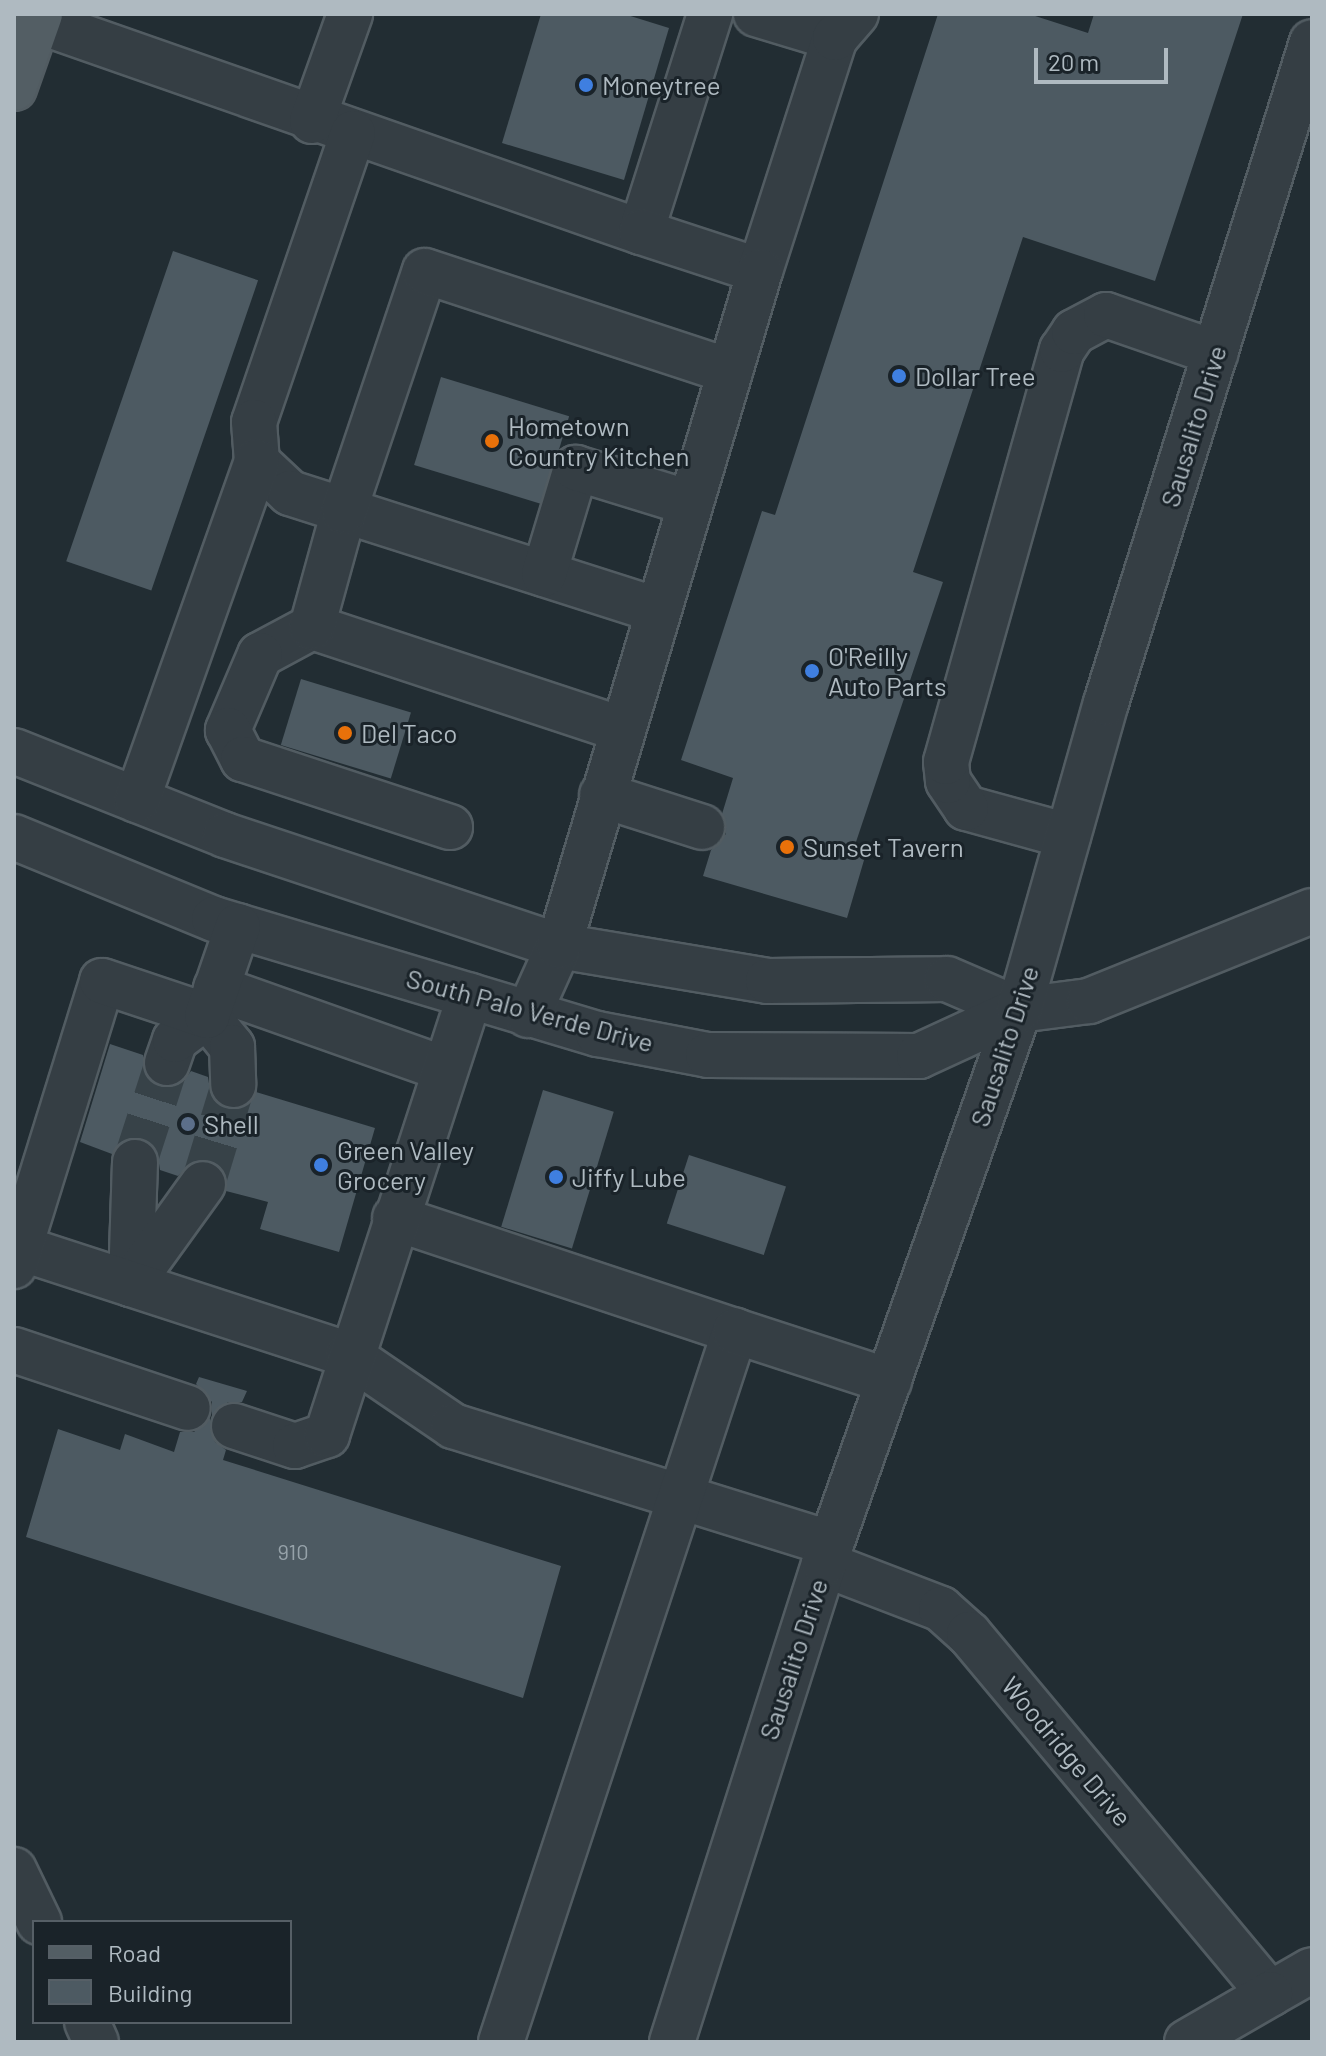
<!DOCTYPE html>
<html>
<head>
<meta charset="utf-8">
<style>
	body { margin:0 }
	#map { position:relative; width:1326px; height:2056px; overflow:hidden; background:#222d33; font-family:Barlow,sans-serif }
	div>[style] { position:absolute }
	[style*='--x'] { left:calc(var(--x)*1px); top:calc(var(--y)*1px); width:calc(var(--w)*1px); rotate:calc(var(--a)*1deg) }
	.building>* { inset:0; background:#4d5a62; transform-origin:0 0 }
	.minor-tunnel>* { height:44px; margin-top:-22px; transform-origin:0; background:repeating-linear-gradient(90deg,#374248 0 44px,transparent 0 66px) }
	.roads { filter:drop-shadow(2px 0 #525c62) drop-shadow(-2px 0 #525c62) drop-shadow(0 2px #525c62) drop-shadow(0 -2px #525c62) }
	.minor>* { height:44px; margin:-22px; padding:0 22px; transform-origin:22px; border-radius:22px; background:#353e44 }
	.major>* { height:44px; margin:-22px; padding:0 22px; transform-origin:22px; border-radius:22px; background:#535e64 }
	.dots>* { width:22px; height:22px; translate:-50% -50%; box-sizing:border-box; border:4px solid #1a2329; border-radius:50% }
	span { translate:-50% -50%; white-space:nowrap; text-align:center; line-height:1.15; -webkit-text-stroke:6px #1a2329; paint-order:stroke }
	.number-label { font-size:22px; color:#96a2a9 }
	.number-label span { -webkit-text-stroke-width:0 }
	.poi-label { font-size:26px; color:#afbac1 }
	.left { translate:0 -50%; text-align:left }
	.street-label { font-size:26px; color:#afbac1 }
	.frame { position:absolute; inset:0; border:16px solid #afbac1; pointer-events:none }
	.legend { position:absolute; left:32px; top:1920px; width:260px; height:104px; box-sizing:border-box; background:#1a2329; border:2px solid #565f66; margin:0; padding:10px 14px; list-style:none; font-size:24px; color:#afbac1 }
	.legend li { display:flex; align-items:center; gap:16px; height:40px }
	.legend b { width:40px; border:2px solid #565f66 }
	.scale { position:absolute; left:1034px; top:48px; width:134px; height:36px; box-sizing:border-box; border:4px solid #afbac1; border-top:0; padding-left:10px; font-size:24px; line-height:28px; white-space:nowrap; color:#afbac1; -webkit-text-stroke:6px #1a2329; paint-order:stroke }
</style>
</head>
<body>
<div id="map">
	<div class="building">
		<div style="clip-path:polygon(541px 14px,624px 14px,669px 28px,624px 180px,502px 143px)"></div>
		<div style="clip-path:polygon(938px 14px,1029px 14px,1088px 33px,1094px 14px,1243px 14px,1155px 281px,1023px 237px,913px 572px,943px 582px,855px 845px,867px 850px,847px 918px,703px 876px,711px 850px,726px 834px,722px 814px,733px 778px,681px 760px,762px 511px,775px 515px)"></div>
		<div style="left:173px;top:251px;width:90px;height:328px;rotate:19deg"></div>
		<div style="left:441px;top:377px;width:134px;height:92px;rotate:17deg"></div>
		<div style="left:301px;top:679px;width:115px;height:69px;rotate:17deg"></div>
		<div style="clip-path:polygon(110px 1044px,143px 1055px,148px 1079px,160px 1087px,183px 1082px,191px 1071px,208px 1077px,211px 1097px,222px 1107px,245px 1107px,256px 1092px,375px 1128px,339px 1252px,260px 1229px,268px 1202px,226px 1191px,226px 1174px,217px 1163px,193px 1161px,178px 1176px,160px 1170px,157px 1151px,147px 1140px,124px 1140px,112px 1154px,80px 1142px)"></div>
		<div style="left:543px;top:1090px;width:74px;height:143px;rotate:17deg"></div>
		<div style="left:689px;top:1155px;width:102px;height:72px;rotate:18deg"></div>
		<div style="clip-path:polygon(199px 1377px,247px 1391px,242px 1402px,228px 1402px,212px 1416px,212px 1402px,196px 1384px)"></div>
		<div style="clip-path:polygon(210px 1418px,215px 1442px,226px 1450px,223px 1460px,561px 1566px,523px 1698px,26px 1537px,58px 1429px,120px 1450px,125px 1434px,174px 1452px,180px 1432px,194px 1432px)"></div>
	</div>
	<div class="minor-tunnel">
		<div style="--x:135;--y:1162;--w:104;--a:-72.1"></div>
		<div style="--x:203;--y:1184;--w:103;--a:-73.1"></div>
	</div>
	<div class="roads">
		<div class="minor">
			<div style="--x:756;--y:14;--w:83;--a:16.9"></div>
			<div style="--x:38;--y:21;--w:639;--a:19.29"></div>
			<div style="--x:641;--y:232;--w:229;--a:-72.4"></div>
			<div style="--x:312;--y:121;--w:114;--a:-70.4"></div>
			<div style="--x:353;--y:133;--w:305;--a:108.9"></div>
			<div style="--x:254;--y:422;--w:40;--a:85.7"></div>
			<div style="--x:257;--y:462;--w:45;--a:43.2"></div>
			<div style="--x:290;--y:493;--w:385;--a:17.7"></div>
			<div style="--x:641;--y:232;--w:125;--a:18.1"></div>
			<div style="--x:760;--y:271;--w:245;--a:-72.2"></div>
			<div style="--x:835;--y:38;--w:32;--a:-49"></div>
			<div style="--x:544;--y:574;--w:111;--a:-73.2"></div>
			<div style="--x:576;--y:468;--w:119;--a:17.1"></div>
			<div style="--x:312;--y:627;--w:59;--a:151.7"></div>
			<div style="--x:260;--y:655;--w:82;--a:113.1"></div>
			<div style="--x:228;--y:730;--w:33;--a:63"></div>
			<div style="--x:243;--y:759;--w:218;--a:18.2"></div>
			<div style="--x:621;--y:729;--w:325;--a:-161.7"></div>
			<div style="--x:312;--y:627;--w:120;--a:-74.6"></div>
			<div style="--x:344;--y:511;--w:253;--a:-71.4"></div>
			<div style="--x:425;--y:271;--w:321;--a:18.2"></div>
			<div style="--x:14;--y:751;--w:227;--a:21.7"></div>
			<div style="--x:225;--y:835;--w:352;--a:18.4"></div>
			<div style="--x:559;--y:946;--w:212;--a:9.5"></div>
			<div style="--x:768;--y:981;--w:179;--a:-0.6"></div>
			<div style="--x:947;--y:979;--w:78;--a:23.3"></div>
			<div style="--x:602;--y:795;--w:105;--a:17.7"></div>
			<div style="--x:137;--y:800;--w:359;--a:-70.5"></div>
			<div style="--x:1068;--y:836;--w:106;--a:-164.6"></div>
			<div style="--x:966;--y:808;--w:32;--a:-124"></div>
			<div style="--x:948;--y:781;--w:19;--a:-96"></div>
			<div style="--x:946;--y:762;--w:428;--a:-74.3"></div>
			<div style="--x:1062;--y:350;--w:22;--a:-56"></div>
			<div style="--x:1074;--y:332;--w:36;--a:-28"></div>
			<div style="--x:1106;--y:315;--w:116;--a:19.1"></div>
			<div style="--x:14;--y:837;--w:216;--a:22.3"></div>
			<div style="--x:214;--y:919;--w:401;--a:16.7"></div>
			<div style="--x:598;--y:1034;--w:112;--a:10.8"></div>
			<div style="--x:708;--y:1055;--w:211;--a:0.3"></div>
			<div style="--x:919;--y:1056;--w:110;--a:-24.7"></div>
			<div style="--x:1019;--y:1010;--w:71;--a:-7.3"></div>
			<div style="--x:1089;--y:1001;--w:240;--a:-22"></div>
			<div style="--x:216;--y:988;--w:243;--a:19.5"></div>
			<div style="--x:528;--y:1015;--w:76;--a:-65.8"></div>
			<div style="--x:559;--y:946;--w:704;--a:-73.42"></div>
			<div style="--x:167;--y:1063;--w:24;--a:-71"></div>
			<div style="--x:175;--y:1040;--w:40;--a:-37"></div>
			<div style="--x:207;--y:1016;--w:40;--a:51"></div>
			<div style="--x:232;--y:1047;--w:38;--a:88"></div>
			<div style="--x:135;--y:1162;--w:122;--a:91.9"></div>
			<div style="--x:131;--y:1284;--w:123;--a:-54.2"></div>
			<div style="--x:395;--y:1218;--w:358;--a:18.4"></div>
			<div style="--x:14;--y:1246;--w:352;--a:18"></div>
			<div style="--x:349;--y:1355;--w:126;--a:34.3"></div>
			<div style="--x:453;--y:1426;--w:396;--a:17.3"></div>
			<div style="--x:14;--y:1266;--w:298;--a:-72.8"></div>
			<div style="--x:102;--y:981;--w:111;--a:18.4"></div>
			<div style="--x:207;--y:1016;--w:95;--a:-71"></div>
			<div style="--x:14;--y:1350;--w:183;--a:18.4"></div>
			<div style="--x:234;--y:1426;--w:64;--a:18.2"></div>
			<div style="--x:295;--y:1446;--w:34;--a:-19"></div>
			<div style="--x:327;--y:1435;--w:462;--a:-72"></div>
			<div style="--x:824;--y:1564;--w:125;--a:21"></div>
			<div style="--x:941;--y:1609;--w:38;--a:42"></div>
			<div style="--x:969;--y:1634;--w:469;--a:50.1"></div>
			<div style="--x:1270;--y:1994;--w:48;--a:-29.7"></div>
			<div style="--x:14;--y:1870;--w:58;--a:64.3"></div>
			<div style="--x:87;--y:2022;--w:22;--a:66"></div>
			<div style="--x:501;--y:2042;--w:749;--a:-71.78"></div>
			<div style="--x:735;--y:1331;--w:162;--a:18"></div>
			<div style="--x:672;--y:2042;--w:502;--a:-72.36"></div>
			<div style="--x:824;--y:1564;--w:587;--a:-70.61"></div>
			<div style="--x:1019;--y:1010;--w:319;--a:-74.2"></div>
			<div style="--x:1106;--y:703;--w:692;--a:-72.69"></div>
			<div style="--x:1187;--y:2042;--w:96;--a:-30"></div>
		</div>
		<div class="major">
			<div style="--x:14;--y:88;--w:78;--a:-70.6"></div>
		</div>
	</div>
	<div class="dots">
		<div style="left:586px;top:85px;background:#3f7fe0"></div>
		<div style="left:899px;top:376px;background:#3f7fe0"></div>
		<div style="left:492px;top:441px;background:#e8710a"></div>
		<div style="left:812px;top:671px;background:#3f7fe0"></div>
		<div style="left:345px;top:733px;background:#e8710a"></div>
		<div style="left:787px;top:847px;background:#e8710a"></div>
		<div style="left:188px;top:1124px;background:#5c6f8a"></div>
		<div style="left:321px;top:1165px;background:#3f7fe0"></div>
		<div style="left:556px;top:1177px;background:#3f7fe0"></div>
	</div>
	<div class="number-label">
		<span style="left:293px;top:1552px">910</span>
	</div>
	<div class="poi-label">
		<span class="left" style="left:602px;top:85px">Moneytree</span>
		<span class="left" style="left:915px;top:376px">Dollar Tree</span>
		<span class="left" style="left:508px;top:441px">Hometown<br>Country Kitchen</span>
		<span class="left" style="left:828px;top:671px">O'Reilly<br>Auto Parts</span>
		<span class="left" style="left:361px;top:733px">Del Taco</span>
		<span class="left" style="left:803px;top:847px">Sunset Tavern</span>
		<span class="left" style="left:204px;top:1124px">Shell</span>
		<span class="left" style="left:337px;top:1165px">Green Valley<br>Grocery</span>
		<span class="left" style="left:572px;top:1177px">Jiffy Lube</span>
	</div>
	<div class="street-label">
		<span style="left:1193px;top:426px;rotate:-73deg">Sausalito Drive</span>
		<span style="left:530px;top:1010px;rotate:15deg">South Palo Verde Drive</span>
		<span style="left:1004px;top:1046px;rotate:-72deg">Sausalito Drive</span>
		<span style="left:793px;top:1659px;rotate:-72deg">Sausalito Drive</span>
		<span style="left:1067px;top:1751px;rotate:50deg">Woodridge Drive</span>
	</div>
	<div class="frame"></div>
	<ul class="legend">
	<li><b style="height:10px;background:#535e64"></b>Road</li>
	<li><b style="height:22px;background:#4d5a62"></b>Building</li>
	</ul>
	<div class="scale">20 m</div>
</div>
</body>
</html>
